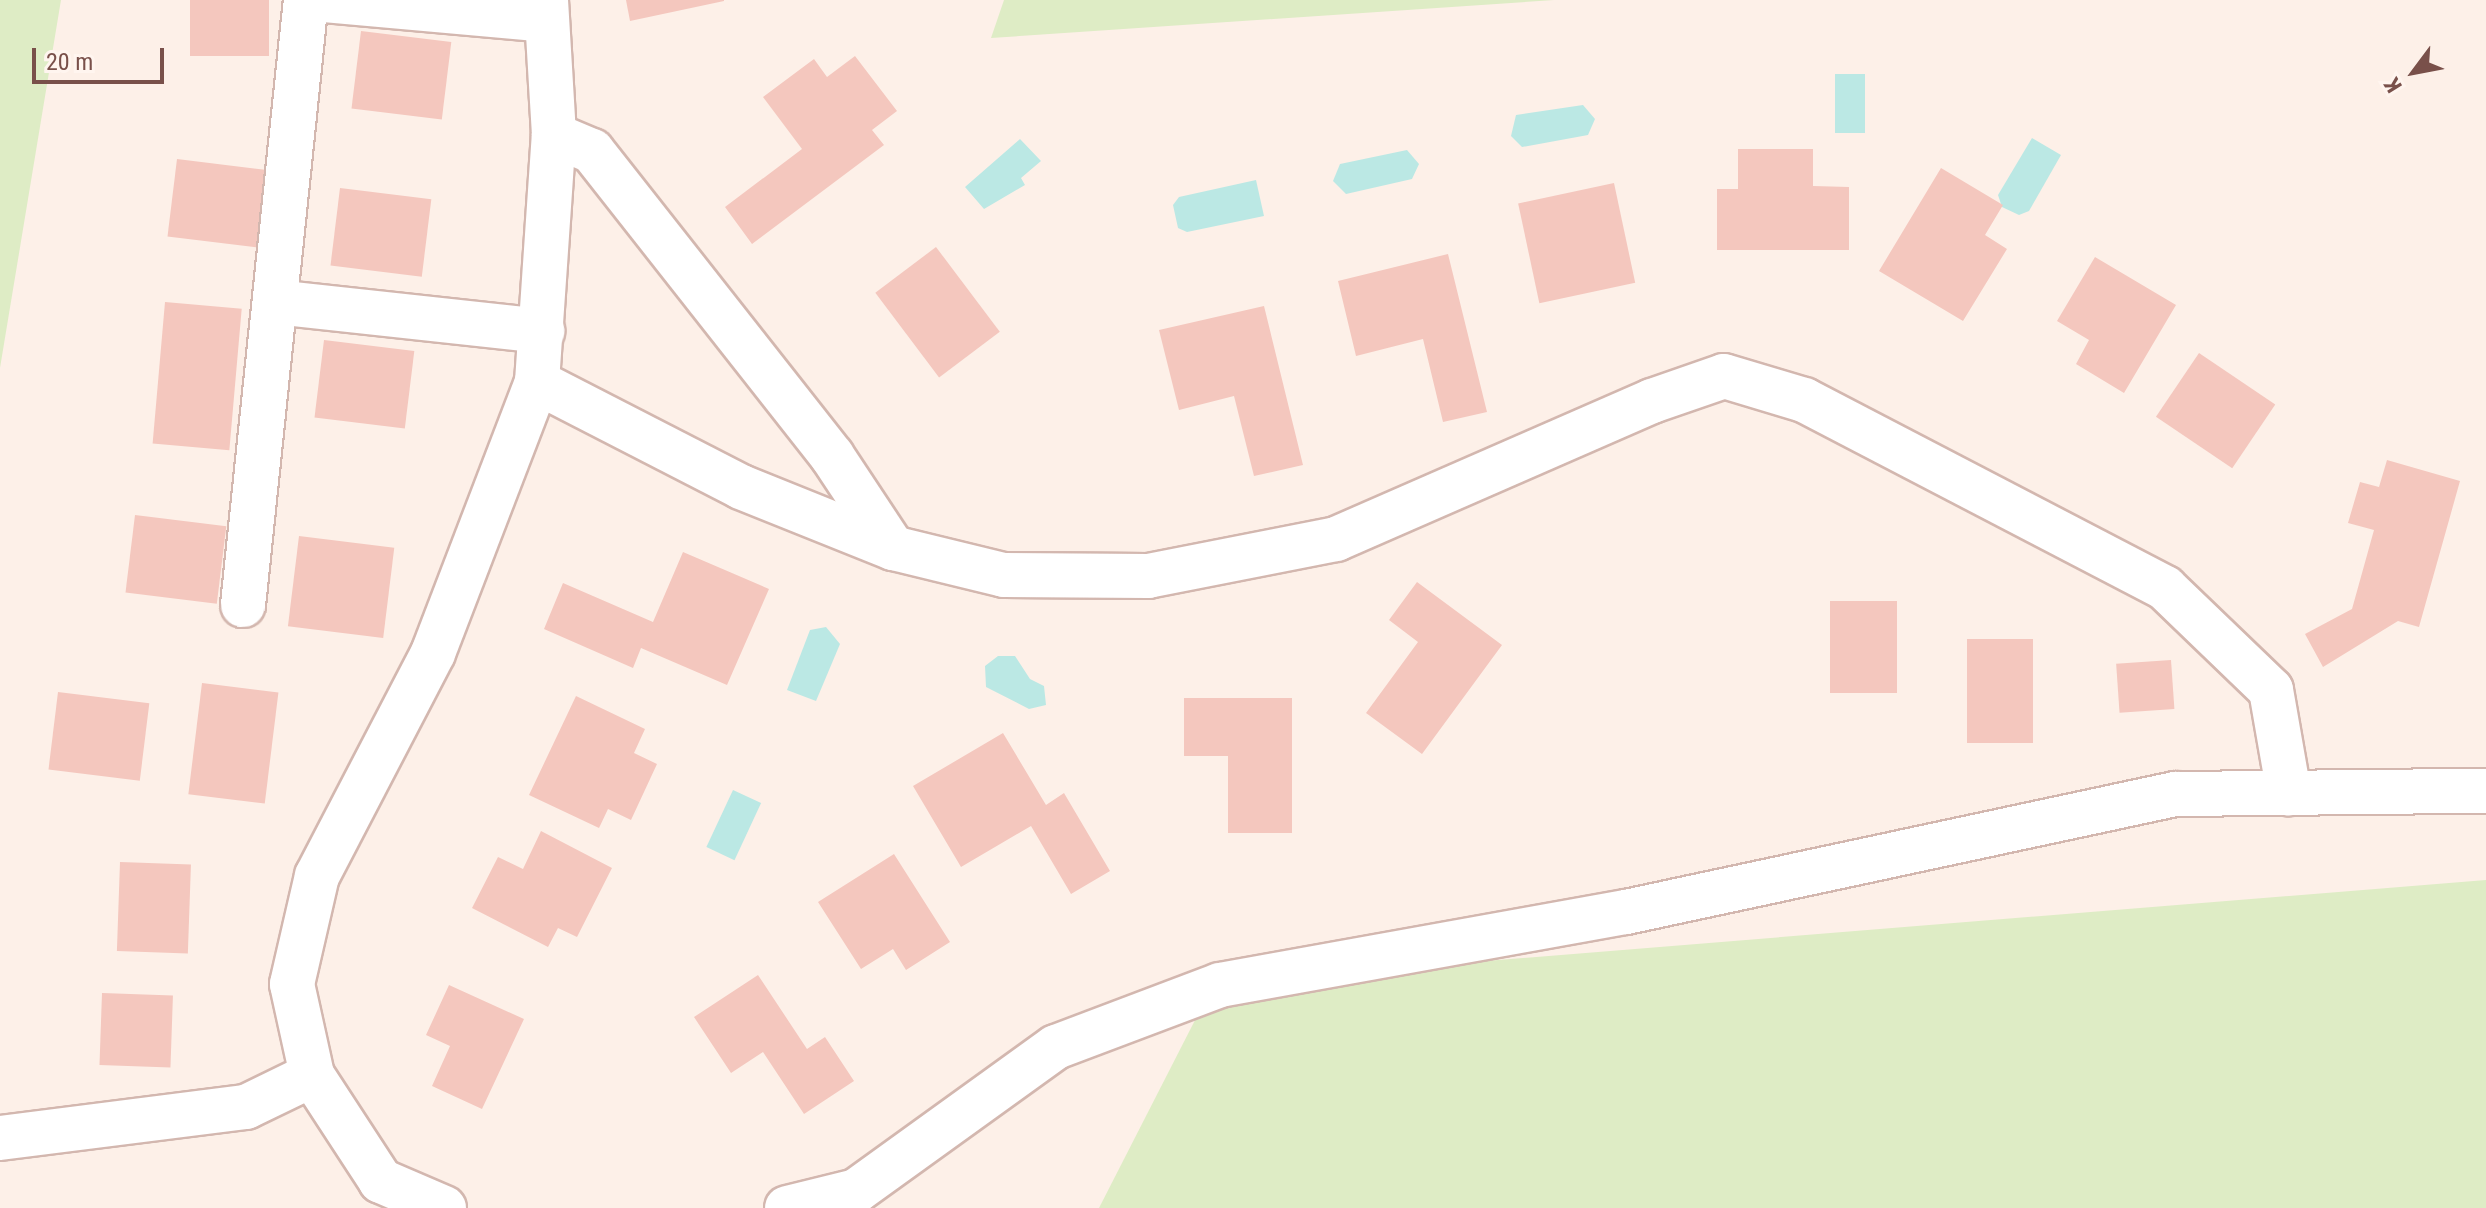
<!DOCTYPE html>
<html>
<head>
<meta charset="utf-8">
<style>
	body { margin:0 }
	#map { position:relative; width:2486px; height:1208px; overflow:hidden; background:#fdf0e8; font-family:"Roboto Condensed",sans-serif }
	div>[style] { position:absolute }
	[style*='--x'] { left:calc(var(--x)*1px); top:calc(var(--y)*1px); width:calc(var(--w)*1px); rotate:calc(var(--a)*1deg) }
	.green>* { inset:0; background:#deecc5 }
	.water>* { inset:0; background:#bbe8e4; transform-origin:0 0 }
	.building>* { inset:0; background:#f4c7be; transform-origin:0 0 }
	.roads { filter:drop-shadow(2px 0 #d3b7af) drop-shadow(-2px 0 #d3b7af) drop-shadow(0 2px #d3b7af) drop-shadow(0 -2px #d3b7af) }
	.minor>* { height:44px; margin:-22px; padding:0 22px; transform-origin:22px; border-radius:22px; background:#fff }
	span { translate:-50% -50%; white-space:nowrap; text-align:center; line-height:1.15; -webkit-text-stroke:8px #fff5ef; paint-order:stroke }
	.north { position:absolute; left:2374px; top:32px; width:80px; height:80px; -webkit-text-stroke:6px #fff5ef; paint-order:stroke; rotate:238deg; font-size:22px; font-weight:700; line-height:32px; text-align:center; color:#79504a }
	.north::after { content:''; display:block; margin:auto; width:28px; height:36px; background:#79504a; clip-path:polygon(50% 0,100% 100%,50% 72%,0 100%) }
	.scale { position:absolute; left:32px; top:48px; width:132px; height:36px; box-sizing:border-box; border:4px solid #79504a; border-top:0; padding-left:10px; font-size:24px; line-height:28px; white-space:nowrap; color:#79504a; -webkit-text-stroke:6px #fff5ef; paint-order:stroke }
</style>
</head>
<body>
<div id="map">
	<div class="green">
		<div style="clip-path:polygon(0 0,61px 0,0 368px)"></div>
		<div style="clip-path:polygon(1004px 0,1554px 0,991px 38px)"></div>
		<div style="clip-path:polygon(2486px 880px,2486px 1208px,1099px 1208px,1214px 983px)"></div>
	</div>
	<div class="water">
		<div style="left:1835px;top:74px;width:30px;height:59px"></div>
		<div style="clip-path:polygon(1583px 105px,1595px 119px,1588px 135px,1522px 147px,1511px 136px,1516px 115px)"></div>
		<div style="clip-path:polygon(2032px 138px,2061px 155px,2029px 211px,2019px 215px,2002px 207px,1998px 195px)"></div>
		<div style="clip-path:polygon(1020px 139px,1041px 161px,1021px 178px,1025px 185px,984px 209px,965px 187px)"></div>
		<div style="clip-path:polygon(1407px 150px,1419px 164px,1412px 179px,1346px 194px,1333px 181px,1340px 164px)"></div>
		<div style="clip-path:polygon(1256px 180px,1264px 216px,1187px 232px,1178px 228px,1173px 205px,1179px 197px)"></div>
		<div style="clip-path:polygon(826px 627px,840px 644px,816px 701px,787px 690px,810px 630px)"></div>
		<div style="clip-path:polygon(998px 656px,1015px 656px,1030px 679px,1044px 686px,1046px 705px,1029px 709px,986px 687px,985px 666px)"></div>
		<div style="left:733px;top:790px;width:31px;height:63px;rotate:25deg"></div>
	</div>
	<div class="building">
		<div style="left:190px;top:0;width:79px;height:56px"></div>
		<div style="clip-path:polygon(626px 0,724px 0,724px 1px,630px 21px)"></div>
		<div style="left:361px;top:31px;width:91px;height:78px;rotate:7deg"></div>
		<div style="clip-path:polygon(855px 56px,897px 111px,872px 130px,884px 145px,752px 244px,725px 207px,802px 149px,763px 97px,814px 59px,827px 77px)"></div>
		<div style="clip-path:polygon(1738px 149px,1813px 149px,1813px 186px,1849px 187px,1849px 250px,1717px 250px,1717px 189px,1738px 189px)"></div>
		<div style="left:177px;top:159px;width:93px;height:78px;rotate:7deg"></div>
		<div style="clip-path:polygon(1941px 168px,2003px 205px,1985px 235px,2007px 249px,1963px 321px,1879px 271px)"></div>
		<div style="left:1614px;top:183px;width:102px;height:98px;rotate:78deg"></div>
		<div style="left:340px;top:188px;width:92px;height:78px;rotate:7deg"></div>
		<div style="left:936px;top:247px;width:106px;height:76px;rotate:53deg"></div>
		<div style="clip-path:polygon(1448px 254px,1487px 412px,1443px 422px,1423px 339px,1356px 356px,1338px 281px)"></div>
		<div style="clip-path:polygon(2095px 257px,2176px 305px,2124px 393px,2076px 364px,2089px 340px,2057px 321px)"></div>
		<div style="left:165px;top:302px;width:77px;height:142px;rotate:5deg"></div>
		<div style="clip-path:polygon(1264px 306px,1303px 465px,1254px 476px,1234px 396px,1179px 410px,1159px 330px)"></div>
		<div style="left:324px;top:340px;width:91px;height:78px;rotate:7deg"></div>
		<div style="left:2199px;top:353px;width:92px;height:77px;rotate:34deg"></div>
		<div style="clip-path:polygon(2387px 460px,2460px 481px,2419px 627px,2398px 621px,2323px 667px,2305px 634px,2352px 609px,2374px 530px,2348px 523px,2360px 482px,2379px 487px)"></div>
		<div style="left:135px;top:515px;width:92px;height:78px;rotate:7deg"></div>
		<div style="left:299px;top:536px;width:96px;height:91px;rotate:7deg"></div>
		<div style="clip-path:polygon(683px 552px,769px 589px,727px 685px,641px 648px,633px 668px,544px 629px,563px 583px,653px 622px)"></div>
		<div style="clip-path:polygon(1417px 582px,1502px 645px,1422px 754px,1366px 713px,1418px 642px,1389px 620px)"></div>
		<div style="left:1830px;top:601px;width:67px;height:92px"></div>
		<div style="left:1967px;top:639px;width:66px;height:104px"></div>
		<div style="left:2171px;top:660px;width:49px;height:55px;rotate:86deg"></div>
		<div style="left:202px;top:683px;width:77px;height:112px;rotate:7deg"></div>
		<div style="left:58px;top:692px;width:92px;height:78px;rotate:7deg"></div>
		<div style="clip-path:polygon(576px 696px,645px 729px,634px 753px,657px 764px,631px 820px,608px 809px,599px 828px,529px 795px)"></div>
		<div style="clip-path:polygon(1184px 698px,1292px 698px,1292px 833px,1228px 833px,1228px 756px,1184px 756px)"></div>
		<div style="clip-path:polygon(1003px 733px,1046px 805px,1064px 793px,1110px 871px,1071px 894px,1031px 826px,961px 867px,913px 786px)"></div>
		<div style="clip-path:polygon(541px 831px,612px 868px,577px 937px,558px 928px,548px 947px,472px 908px,498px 857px,523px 869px)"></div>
		<div style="clip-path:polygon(894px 854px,950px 942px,906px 970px,893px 949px,861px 969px,818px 902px)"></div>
		<div style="left:120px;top:862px;width:71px;height:89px;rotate:2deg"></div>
		<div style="clip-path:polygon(758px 975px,807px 1049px,825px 1037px,854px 1081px,804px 1114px,763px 1052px,731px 1073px,694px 1017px)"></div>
		<div style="clip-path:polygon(449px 985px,524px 1019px,482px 1109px,432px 1086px,450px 1046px,426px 1035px)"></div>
		<div style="left:102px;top:993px;width:71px;height:72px;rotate:2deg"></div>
	</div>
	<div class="roads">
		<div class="minor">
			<div style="--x:324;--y:0;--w:223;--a:5.1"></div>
			<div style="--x:554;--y:135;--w:41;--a:22.8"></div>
			<div style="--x:592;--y:151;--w:388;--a:51.8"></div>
			<div style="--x:832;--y:456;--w:110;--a:56.5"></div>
			<div style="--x:275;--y:302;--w:269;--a:6.2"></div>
			<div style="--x:537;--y:382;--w:229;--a:27.2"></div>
			<div style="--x:741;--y:487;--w:164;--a:21.9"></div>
			<div style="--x:893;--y:548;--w:114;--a:13.7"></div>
			<div style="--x:1004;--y:575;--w:144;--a:0.4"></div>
			<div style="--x:1148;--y:576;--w:192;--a:-11.1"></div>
			<div style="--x:1336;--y:539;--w:345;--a:-23.6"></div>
			<div style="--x:1652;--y:401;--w:76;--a:-19.1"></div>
			<div style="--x:1724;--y:376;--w:84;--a:16.7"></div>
			<div style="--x:1804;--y:400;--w:407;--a:27.5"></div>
			<div style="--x:2165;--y:588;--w:147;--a:43.9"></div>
			<div style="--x:2271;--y:690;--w:105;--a:80.1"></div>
			<div style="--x:243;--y:605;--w:608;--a:-84.06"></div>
			<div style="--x:0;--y:1138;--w:248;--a:-7.2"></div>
			<div style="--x:246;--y:1107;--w:73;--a:-25.9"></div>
			<div style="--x:444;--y:1208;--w:69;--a:-156.8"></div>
			<div style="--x:381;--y:1181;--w:126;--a:-123.1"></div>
			<div style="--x:312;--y:1075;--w:93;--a:-102.4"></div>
			<div style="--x:292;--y:984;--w:111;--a:-77"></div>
			<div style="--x:317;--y:876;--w:251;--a:-62.5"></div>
			<div style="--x:433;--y:653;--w:290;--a:-69"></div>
			<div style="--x:537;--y:382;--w:248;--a:-86.1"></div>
			<div style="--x:554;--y:135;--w:135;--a:-93.4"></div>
			<div style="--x:787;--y:1208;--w:71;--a:-13.8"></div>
			<div style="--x:856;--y:1191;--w:246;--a:-35.8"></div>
			<div style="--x:1056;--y:1047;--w:175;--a:-20.7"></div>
			<div style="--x:1220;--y:985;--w:413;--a:-10.2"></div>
			<div style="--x:1626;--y:912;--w:562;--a:-12.13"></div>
			<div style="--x:2175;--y:794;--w:311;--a:-0.6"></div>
		</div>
	</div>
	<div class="north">K</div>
	<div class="scale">20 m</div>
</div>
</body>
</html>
